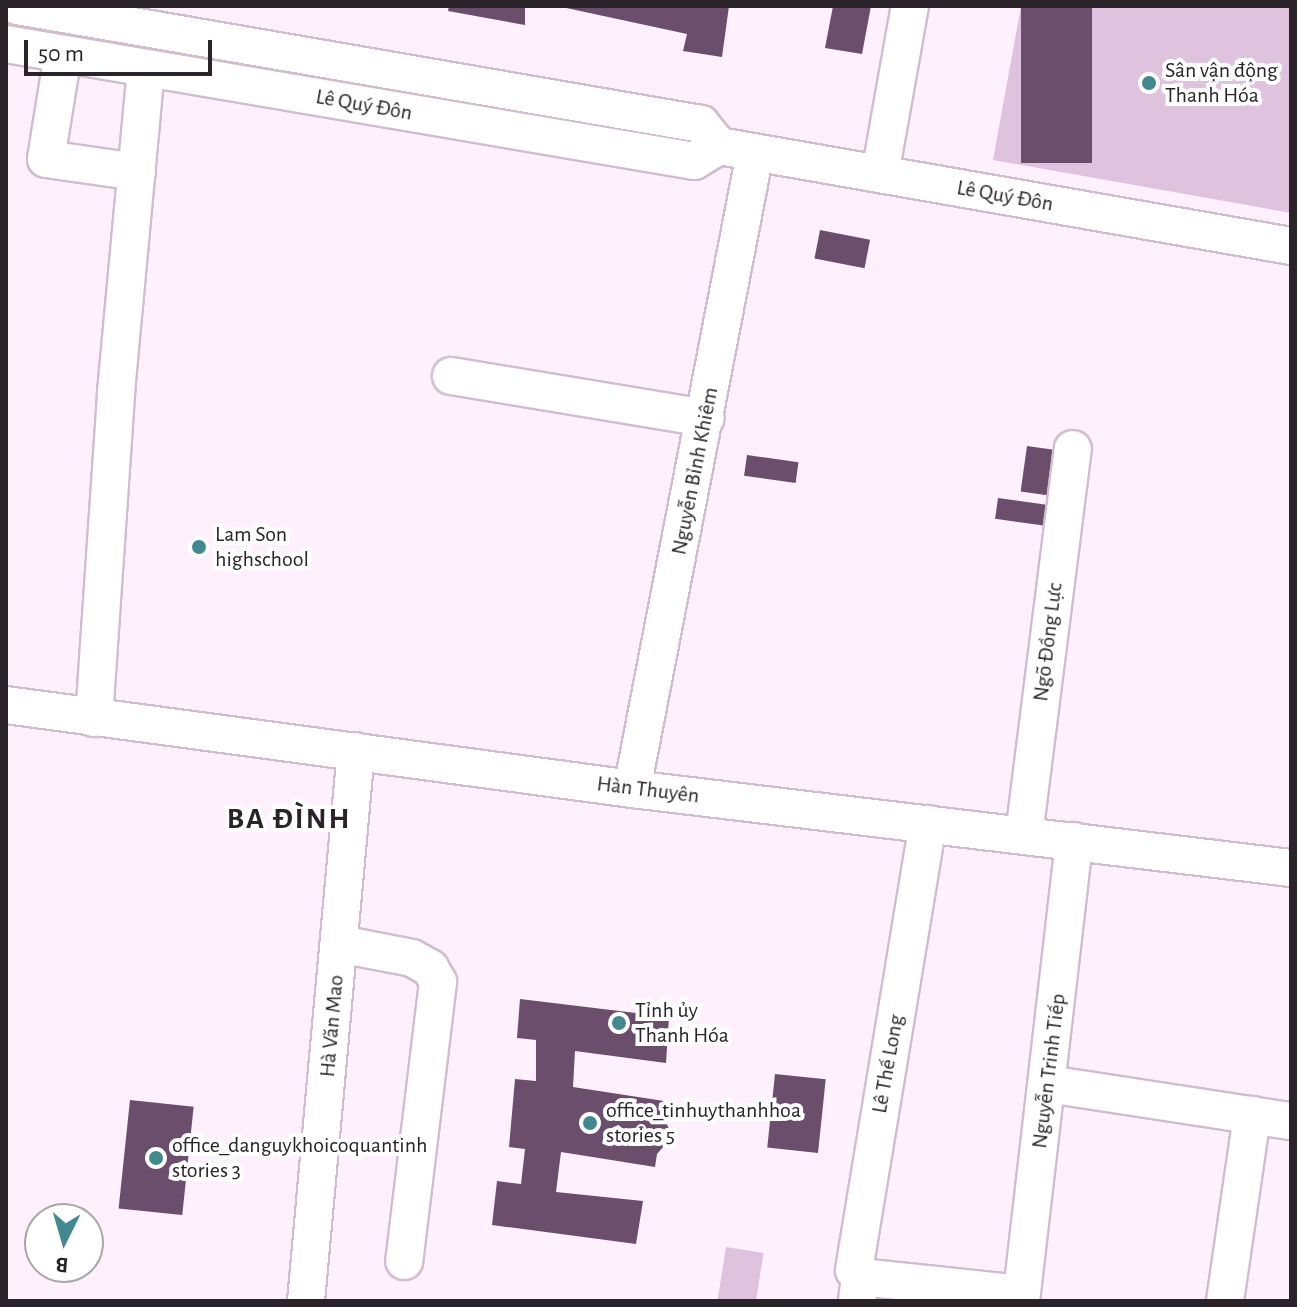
<!DOCTYPE html>
<html>
<head>
<meta charset="utf-8">
<style>
	body { margin:0 }
	#map { position:relative; width:1297px; height:1307px; overflow:hidden; background:#fff0fe; font-family:"Alegreya Sans",sans-serif }
	div>[style] { position:absolute }
	[style*='--x'] { left:calc(var(--x)*1px); top:calc(var(--y)*1px); width:calc(var(--w)*1px); rotate:calc(var(--a)*1deg) }
	.green>* { inset:0; background:#dec2de; transform-origin:0 0 }
	.building>* { inset:0; background:#6b4e6b; transform-origin:0 0 }
	.roads { filter:drop-shadow(2px 0 #d0becf) drop-shadow(-2px 0 #d0becf) drop-shadow(0 2px #d0becf) drop-shadow(0 -2px #d0becf) }
	.minor>* { height:36px; margin:-18px; padding:0 18px; transform-origin:18px; border-radius:18px; background:#fff }
	.dots>* { width:22px; height:22px; translate:-50% -50%; box-sizing:border-box; border:4px solid #fff; border-radius:50% }
	span { translate:-50% -50%; white-space:nowrap; text-align:center; line-height:1.15; -webkit-text-stroke:8px #fff; paint-order:stroke }
	.poi-label { font-size:22px; color:#2a242a }
	.left { translate:0 -50%; text-align:left }
	.street-label { font-size:22px; color:#2a242a }
	.district-label { font-size:30px; color:#2a242a; font-weight:700; letter-spacing:2px }
	.frame { position:absolute; inset:0; border:8px solid #2a242a; pointer-events:none }
	.north { position:absolute; left:24px; top:1203px; width:80px; height:80px; box-sizing:border-box; background:#fff; border:2px solid #aaa7aa; border-radius:50%; rotate:185deg; font-size:22px; font-weight:700; line-height:32px; text-align:center; color:#2a242a }
	.north::after { content:''; display:block; margin:auto; width:28px; height:36px; background:#41898e; clip-path:polygon(50% 0,100% 100%,50% 72%,0 100%) }
	.scale { position:absolute; left:24px; top:40px; width:188px; height:36px; box-sizing:border-box; border:4px solid #2a242a; border-top:0; padding-left:10px; font-size:24px; line-height:28px; white-space:nowrap; color:#2a242a; -webkit-text-stroke:6px #fff; paint-order:stroke }
</style>
</head>
<body>
<div id="map">
	<div class="green">
		<div style="clip-path:polygon(1021px 6px,1291px 6px,1291px 213px,993px 160px)"></div>
		<div style="left:726px;top:1247px;width:38px;height:55px;rotate:9deg"></div>
	</div>
	<div class="building">
		<div style="clip-path:polygon(449px 6px,525px 6px,525px 25px,448px 11px)"></div>
		<div style="clip-path:polygon(557px 6px,729px 6px,722px 57px,683px 51px,687px 34px)"></div>
		<div style="clip-path:polygon(833px 6px,871px 6px,862px 54px,825px 48px)"></div>
		<div style="left:1021px;top:6px;width:71px;height:157px"></div>
		<div style="left:820px;top:230px;width:51px;height:29px;rotate:11deg"></div>
		<div style="left:1027px;top:446px;width:27px;height:46px;rotate:8deg"></div>
		<div style="left:747px;top:455px;width:52px;height:21px;rotate:8deg"></div>
		<div style="left:998px;top:498px;width:49px;height:21px;rotate:8deg"></div>
		<div style="clip-path:polygon(520px 999px,669px 1017px,666px 1063px,575px 1051px,573px 1087px,664px 1101px,663px 1114px,672px 1137px,657px 1154px,655px 1167px,561px 1152px,556px 1192px,643px 1201px,636px 1244px,492px 1225px,497px 1181px,521px 1184px,525px 1149px,509px 1147px,515px 1079px,536px 1081px,536px 1040px,517px 1038px)"></div>
		<div style="left:775px;top:1074px;width:51px;height:74px;rotate:6deg"></div>
		<div style="left:130px;top:1100px;width:64px;height:109px;rotate:6deg"></div>
	</div>
	<div class="roads">
		<div class="minor">
			<div style="--x:17;--y:6;--w:694;--a:9.79"></div>
			<div style="--x:701;--y:124;--w:28;--a:51"></div>
			<div style="--x:719;--y:146;--w:581;--a:9.92"></div>
			<div style="--x:6;--y:44;--w:698;--a:9.65"></div>
			<div style="--x:694;--y:161;--w:29;--a:-31"></div>
			<div style="--x:63;--y:54;--w:106;--a:99.2"></div>
			<div style="--x:46;--y:159;--w:92;--a:8.1"></div>
			<div style="--x:880;--y:174;--w:171;--a:-79.9"></div>
			<div style="--x:451;--y:376;--w:258;--a:9.4"></div>
			<div style="--x:6;--y:705;--w:632;--a:7.64"></div>
			<div style="--x:632;--y:789;--w:664;--a:6.84"></div>
			<div style="--x:94;--y:718;--w:327;--a:-86.1"></div>
			<div style="--x:116;--y:392;--w:325;--a:-84.7"></div>
			<div style="--x:632;--y:789;--w:648;--a:-79.05"></div>
			<div style="--x:1024;--y:835;--w:389;--a:-82.8"></div>
			<div style="--x:340;--y:944;--w:73;--a:11"></div>
			<div style="--x:412;--y:958;--w:21;--a:29"></div>
			<div style="--x:430;--y:968;--w:16;--a:60"></div>
			<div style="--x:438;--y:982;--w:281;--a:96.9"></div>
			<div style="--x:1048;--y:1084;--w:246;--a:8.7"></div>
			<div style="--x:860;--y:1277;--w:162;--a:6"></div>
			<div style="--x:306;--y:1301;--w:552;--a:-84.81"></div>
			<div style="--x:857;--y:1301;--w:24;--a:-83"></div>
			<div style="--x:860;--y:1277;--w:9;--a:-131"></div>
			<div style="--x:854;--y:1270;--w:452;--a:-80.6"></div>
			<div style="--x:1021;--y:1301;--w:463;--a:-83.4"></div>
			<div style="--x:1225;--y:1301;--w:188;--a:-81.7"></div>
		</div>
	</div>
	<div class="dots">
		<div style="left:1149px;top:83px;background:#41898e"></div>
		<div style="left:199px;top:547px;background:#41898e"></div>
		<div style="left:619px;top:1023px;background:#41898e"></div>
		<div style="left:590px;top:1123px;background:#41898e"></div>
		<div style="left:156px;top:1158px;background:#41898e"></div>
	</div>
	<div class="poi-label">
		<span class="left" style="left:1165px;top:83px">Sân vận động<br>Thanh Hóa</span>
		<span class="left" style="left:215px;top:547px">Lam Son<br>highschool</span>
		<span class="left" style="left:635px;top:1023px">Tỉnh ủy<br>Thanh Hóa</span>
		<span class="left" style="left:606px;top:1123px">office_tinhuythanhhoa<br>stories 5</span>
		<span class="left" style="left:172px;top:1158px">office_danguykhoicoquantinh<br>stories 3</span>
	</div>
	<div class="street-label">
		<span style="left:364px;top:105px;rotate:10deg">Lê Quý Đôn</span>
		<span style="left:1005px;top:196px;rotate:10deg">Lê Quý Đôn</span>
		<span style="left:695px;top:471px;rotate:-79deg">Nguyễn Bỉnh Khiêm</span>
		<span style="left:1048px;top:642px;rotate:-83deg">Ngõ Đồng Lực</span>
		<span style="left:648px;top:790px;rotate:7deg">Hàn Thuyên</span>
		<span style="left:332px;top:1026px;rotate:-85deg">Hà Văn Mao</span>
		<span style="left:888px;top:1064px;rotate:-80deg">Lê Thế Long</span>
		<span style="left:1049px;top:1071px;rotate:-83deg">Nguyễn Trinh Tiếp</span>
	</div>
	<div class="district-label">
		<span style="left:289px;top:819px">BA ĐÌNH</span>
	</div>
	<div class="frame"></div>
	<div class="north">B</div>
	<div class="scale">50 m</div>
</div>
</body>
</html>
